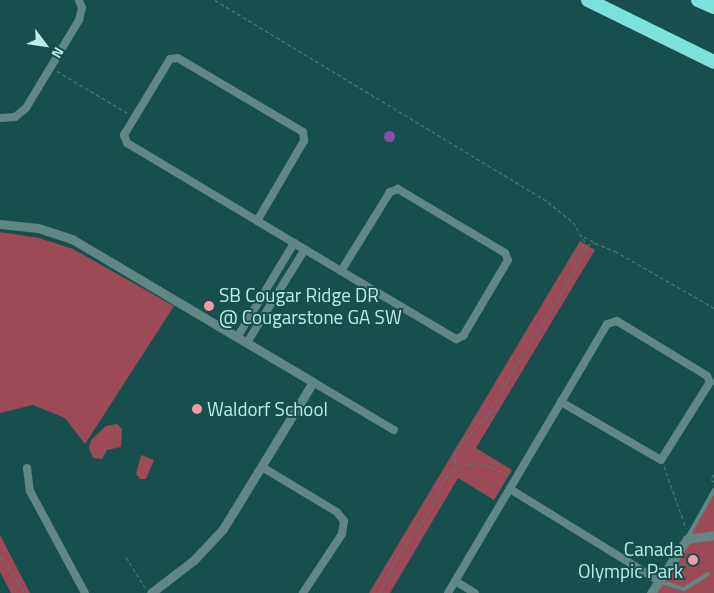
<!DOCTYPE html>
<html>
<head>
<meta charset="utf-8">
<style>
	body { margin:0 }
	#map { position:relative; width:714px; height:593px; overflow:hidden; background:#174f4c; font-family:"Titillium Web",sans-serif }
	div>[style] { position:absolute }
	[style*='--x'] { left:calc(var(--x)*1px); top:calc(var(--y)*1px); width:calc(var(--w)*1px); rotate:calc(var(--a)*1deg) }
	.green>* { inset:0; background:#9c4a58 }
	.water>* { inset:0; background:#8a4baf }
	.round { border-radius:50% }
	.path>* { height:1px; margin-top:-0.5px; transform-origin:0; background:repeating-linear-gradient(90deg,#4b807d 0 4px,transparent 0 6.5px) }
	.service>* { height:4px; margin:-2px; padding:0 2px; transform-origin:2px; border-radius:2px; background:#618785 }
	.minor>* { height:8px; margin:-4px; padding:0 4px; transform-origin:4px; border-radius:4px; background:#618785 }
	.tertiary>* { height:9px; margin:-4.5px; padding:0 4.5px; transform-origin:4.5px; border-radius:4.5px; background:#618785 }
	.motorway>* { height:14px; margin:-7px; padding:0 7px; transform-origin:7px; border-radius:7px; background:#7ce0db }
	.dots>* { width:14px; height:14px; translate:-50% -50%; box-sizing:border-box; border:2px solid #174f4c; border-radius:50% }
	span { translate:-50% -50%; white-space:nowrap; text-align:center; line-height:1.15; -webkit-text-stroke:4px #174f4c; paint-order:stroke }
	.poi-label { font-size:19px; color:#beece9 }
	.left { translate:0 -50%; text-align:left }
	.right { translate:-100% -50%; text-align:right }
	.north { position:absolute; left:20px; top:20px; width:50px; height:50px; -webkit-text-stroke:4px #174f4c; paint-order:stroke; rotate:121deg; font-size:14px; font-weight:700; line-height:20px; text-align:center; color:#beece9 }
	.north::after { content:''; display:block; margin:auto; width:18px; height:22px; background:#beece9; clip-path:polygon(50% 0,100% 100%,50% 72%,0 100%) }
</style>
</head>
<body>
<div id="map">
	<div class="green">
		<div style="clip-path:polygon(0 232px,39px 238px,73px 249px,174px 306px,85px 444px,65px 418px,33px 405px,0 413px)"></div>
		<div style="clip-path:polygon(580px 241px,595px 250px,476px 448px,512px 470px,494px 500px,458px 478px,390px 593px,369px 593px)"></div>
		<div style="clip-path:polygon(117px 424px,122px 429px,121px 447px,107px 450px,102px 459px,93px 458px,89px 448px,91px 440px,106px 426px)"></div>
		<div style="clip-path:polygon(141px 455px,154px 460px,146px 479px,140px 479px,136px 474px)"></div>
		<div style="clip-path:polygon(714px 490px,714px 593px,651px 593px,687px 539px)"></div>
		<div style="clip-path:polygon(0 535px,30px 593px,11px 593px,0 572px)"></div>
	</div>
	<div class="water">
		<div class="round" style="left:383.5px;top:130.5px;width:11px;height:11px"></div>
	</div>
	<div class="path">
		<div style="--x:215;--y:0;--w:389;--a:31.2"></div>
		<div style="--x:548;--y:202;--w:32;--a:39"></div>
		<div style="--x:573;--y:222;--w:27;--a:59"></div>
		<div style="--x:587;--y:245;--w:8;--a:-14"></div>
		<div style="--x:595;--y:243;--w:22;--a:22"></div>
		<div style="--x:615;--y:251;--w:114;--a:29.9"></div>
		<div style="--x:57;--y:71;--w:84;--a:30.8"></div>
		<div style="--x:584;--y:237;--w:11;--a:27"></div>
		<div style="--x:664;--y:466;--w:66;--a:70.5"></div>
		<div style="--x:456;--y:469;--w:13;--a:-99"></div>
		<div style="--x:454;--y:456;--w:9;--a:-63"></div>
		<div style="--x:458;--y:448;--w:47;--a:-48.5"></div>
		<div style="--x:489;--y:413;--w:57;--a:-60.8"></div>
		<div style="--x:517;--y:363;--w:73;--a:-56.7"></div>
		<div style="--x:557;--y:302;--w:64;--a:-62.2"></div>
		<div style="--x:714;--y:474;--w:6;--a:121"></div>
		<div style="--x:711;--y:479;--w:4;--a:45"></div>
		<div style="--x:0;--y:556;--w:45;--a:56"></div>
		<div style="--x:126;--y:557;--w:36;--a:58"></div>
		<div style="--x:380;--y:593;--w:38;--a:-65"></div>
		<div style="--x:396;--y:558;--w:57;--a:-54.3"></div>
		<div style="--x:429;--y:512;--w:31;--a:-65"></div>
		<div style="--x:442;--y:484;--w:16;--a:-52"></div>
		<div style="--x:452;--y:471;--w:13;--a:-27"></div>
		<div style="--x:464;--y:465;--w:16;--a:-7"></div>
		<div style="--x:480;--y:463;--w:31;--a:22"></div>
	</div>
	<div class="service">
		<div style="--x:687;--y:538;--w:55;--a:-60.6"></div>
		<div style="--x:659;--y:581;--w:26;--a:18"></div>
		<div style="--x:684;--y:589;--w:28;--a:-32"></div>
	</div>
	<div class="minor">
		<div style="--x:0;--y:118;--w:15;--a:-4"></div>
		<div style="--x:15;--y:117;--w:14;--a:-39"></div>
		<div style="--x:26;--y:108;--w:103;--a:-58.9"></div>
		<div style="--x:79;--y:20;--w:12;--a:-76"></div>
		<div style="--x:82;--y:8;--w:9;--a:-111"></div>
		<div style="--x:257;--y:221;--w:93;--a:-59.6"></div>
		<div style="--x:304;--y:141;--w:9;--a:-96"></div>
		<div style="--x:303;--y:132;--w:145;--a:-149.4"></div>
		<div style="--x:178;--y:58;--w:8;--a:173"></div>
		<div style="--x:170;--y:59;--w:89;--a:121.2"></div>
		<div style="--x:124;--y:135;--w:9;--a:69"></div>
		<div style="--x:127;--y:143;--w:195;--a:30.9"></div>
		<div style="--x:294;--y:243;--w:55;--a:30.8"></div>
		<div style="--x:341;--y:271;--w:134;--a:30.6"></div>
		<div style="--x:456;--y:339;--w:8;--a:-23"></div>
		<div style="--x:463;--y:336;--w:88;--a:-59.4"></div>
		<div style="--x:508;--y:260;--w:8;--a:-113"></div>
		<div style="--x:505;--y:253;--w:125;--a:-149.1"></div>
		<div style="--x:398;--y:189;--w:9;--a:159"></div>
		<div style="--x:390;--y:192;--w:93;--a:121.8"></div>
		<div style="--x:238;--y:336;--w:109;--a:-58.9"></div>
		<div style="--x:248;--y:341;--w:108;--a:-58.2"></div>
		<div style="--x:313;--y:382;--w:94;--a:30.7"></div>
		<div style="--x:262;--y:467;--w:87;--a:31"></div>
		<div style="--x:337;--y:512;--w:11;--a:52"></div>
		<div style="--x:344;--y:521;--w:13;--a:99"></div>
		<div style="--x:342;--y:534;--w:71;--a:123.5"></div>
		<div style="--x:27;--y:468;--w:23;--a:83"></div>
		<div style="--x:30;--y:491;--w:116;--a:61.7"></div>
		<div style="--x:510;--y:489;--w:175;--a:31.7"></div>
		<div style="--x:455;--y:581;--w:23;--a:31"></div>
		<div style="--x:448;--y:593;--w:312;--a:-59.4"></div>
		<div style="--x:607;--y:324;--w:10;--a:-17"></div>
		<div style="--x:617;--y:321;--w:105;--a:31.4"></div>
		<div style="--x:707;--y:376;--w:7;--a:63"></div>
		<div style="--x:710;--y:382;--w:92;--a:122.1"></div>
		<div style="--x:661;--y:460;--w:116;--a:-149.9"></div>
	</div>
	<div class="tertiary">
		<div style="--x:0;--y:224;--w:38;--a:6"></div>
		<div style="--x:38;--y:228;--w:36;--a:18"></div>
		<div style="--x:72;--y:239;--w:280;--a:30.7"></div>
		<div style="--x:313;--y:382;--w:172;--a:121.5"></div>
		<div style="--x:223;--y:529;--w:42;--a:133.1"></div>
		<div style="--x:194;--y:560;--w:54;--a:142.5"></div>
		<div style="--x:651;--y:593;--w:65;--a:-56.3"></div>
		<div style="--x:687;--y:539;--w:27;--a:-8"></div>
	</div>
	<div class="motorway">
		<div style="--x:588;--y:0;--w:140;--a:26.2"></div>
		<div style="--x:698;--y:0;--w:17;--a:24"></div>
	</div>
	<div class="dots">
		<div style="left:209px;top:306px;background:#f49aa6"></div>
		<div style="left:197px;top:409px;background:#f49aa6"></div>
		<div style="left:693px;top:560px;background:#f49aa6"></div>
	</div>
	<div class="poi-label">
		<span class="left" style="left:219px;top:306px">SB Cougar Ridge DR<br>@ Cougarstone GA SW</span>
		<span class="left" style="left:207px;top:409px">Waldorf School</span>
		<span class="right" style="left:683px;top:560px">Canada<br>Olympic Park</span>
	</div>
	<div class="north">N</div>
</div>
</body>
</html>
